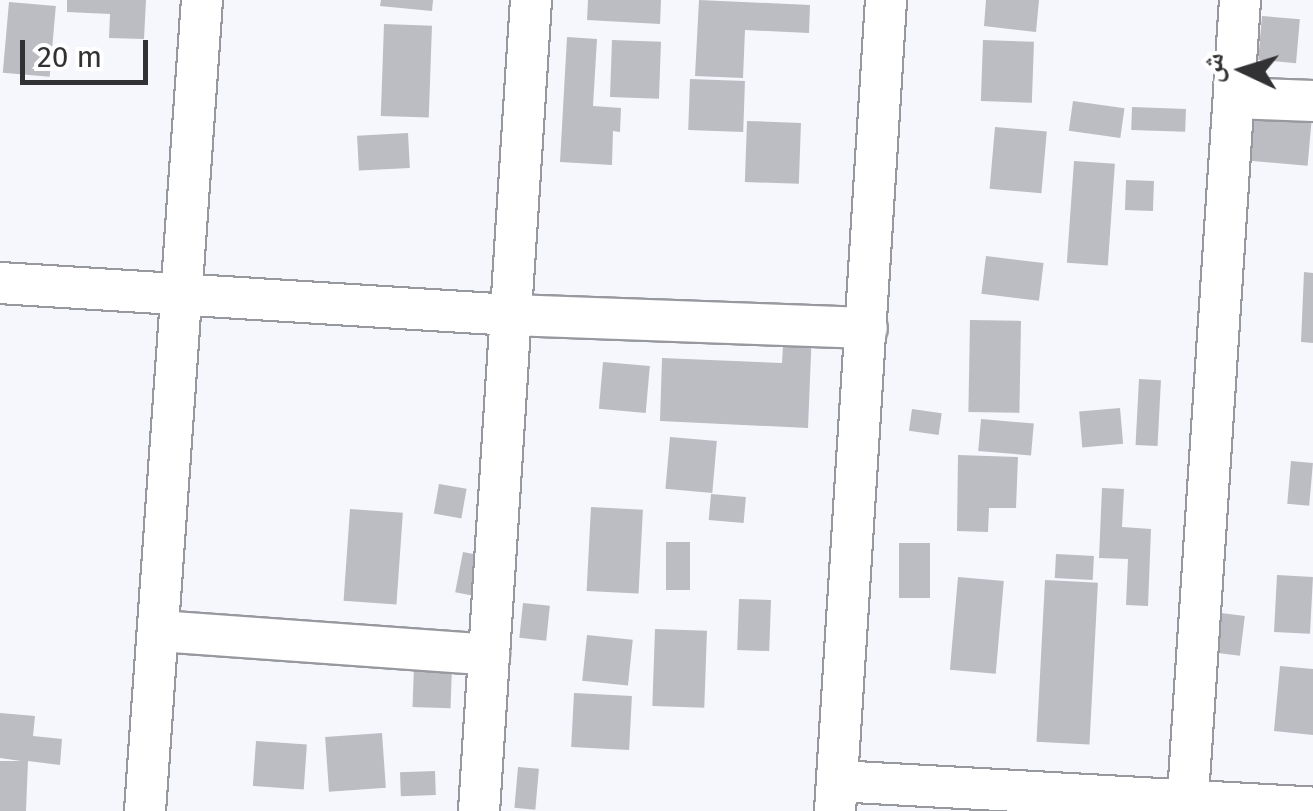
<!DOCTYPE html>
<html>
<head>
<meta charset="utf-8">
<style>
	body { margin:0 }
	#map { position:relative; width:1313px; height:811px; overflow:hidden; background:#f6f6fd; font-family:"Fira Sans","Noto Naskh Arabic",sans-serif }
	div>[style] { position:absolute }
	[style*='--x'] { left:calc(var(--x)*1px); top:calc(var(--y)*1px); width:calc(var(--w)*1px); rotate:calc(var(--a)*1deg) }
	.building>* { inset:0; background:#bcbcc3; transform-origin:0 0 }
	.roads { filter:drop-shadow(2px 0 #98989f) drop-shadow(-2px 0 #98989f) drop-shadow(0 2px #98989f) drop-shadow(0 -2px #98989f) }
	.minor>* { height:40px; margin:-20px; padding:0 20px; transform-origin:20px; border-radius:20px; background:#fff }
	span { translate:-50% -50%; white-space:nowrap; text-align:center; line-height:1.15; -webkit-text-stroke:9px #fff; paint-order:stroke }
	.north { position:absolute; left:1193px; top:20px; width:100px; height:100px; -webkit-text-stroke:8px #fff; paint-order:stroke; rotate:274deg; font-size:28px; font-weight:700; line-height:40px; text-align:center; color:#323235 }
	.north::after { content:''; display:block; margin:auto; width:35px; height:45px; background:#323235; clip-path:polygon(50% 0,100% 100%,50% 72%,0 100%) }
	.scale { position:absolute; left:20px; top:40px; width:128px; height:45px; box-sizing:border-box; border:5px solid #323235; border-top:0; padding-left:12px; font-size:30px; line-height:35px; white-space:nowrap; color:#323235; -webkit-text-stroke:8px #fff; paint-order:stroke }
</style>
</head>
<body>
<div id="map">
	<div class="building">
		<div style="clip-path:polygon(67px 0,146px 0,144px 39px,109px 38px,110px 14px,67px 12px)"></div>
		<div style="clip-path:polygon(381px 0,433px 0,432px 11px,380px 6px)"></div>
		<div style="clip-path:polygon(588px 0,661px 0,660px 24px,587px 20px)"></div>
		<div style="clip-path:polygon(699px 0,810px 5px,809px 33px,745px 30px,743px 78px,695px 76px)"></div>
		<div style="clip-path:polygon(986px 0,1039px 0,1036px 32px,984px 26px)"></div>
		<div style="left:9px;top:2px;width:47px;height:71px;rotate:5deg"></div>
		<div style="left:1262px;top:16px;width:38px;height:44px;rotate:5deg"></div>
		<div style="left:384px;top:24px;width:48px;height:92px;rotate:2deg"></div>
		<div style="clip-path:polygon(567px 37px,597px 39px,593px 106px,621px 108px,620px 132px,613px 131px,612px 165px,560px 162px)"></div>
		<div style="left:612px;top:40px;width:49px;height:57px;rotate:2deg"></div>
		<div style="left:983px;top:40px;width:51px;height:61px;rotate:2deg"></div>
		<div style="left:690px;top:79px;width:55px;height:51px;rotate:2deg"></div>
		<div style="left:1073px;top:101px;width:52px;height:30px;rotate:8deg"></div>
		<div style="left:1244px;top:101px;width:69px;height:59px;rotate:5deg"></div>
		<div style="left:1132px;top:107px;width:54px;height:23px;rotate:2deg"></div>
		<div style="left:747px;top:121px;width:54px;height:61px;rotate:2deg"></div>
		<div style="left:995px;top:127px;width:52px;height:62px;rotate:5deg"></div>
		<div style="left:408px;top:133px;width:35px;height:51px;rotate:87deg"></div>
		<div style="left:1074px;top:161px;width:41px;height:102px;rotate:4deg"></div>
		<div style="left:1126px;top:180px;width:28px;height:30px;rotate:2deg"></div>
		<div style="left:986px;top:256px;width:58px;height:38px;rotate:7deg"></div>
		<div style="clip-path:polygon(1304px 272px,1313px 273px,1313px 343px,1301px 342px)"></div>
		<div style="left:970px;top:320px;width:51px;height:92px;rotate:1deg"></div>
		<div style="clip-path:polygon(784px 328px,812px 330px,808px 428px,660px 421px,662px 358px,782px 363px)"></div>
		<div style="left:603px;top:362px;width:47px;height:47px;rotate:5deg"></div>
		<div style="left:1139px;top:379px;width:22px;height:66px;rotate:3deg"></div>
		<div style="left:1120px;top:408px;width:36px;height:41px;rotate:85deg"></div>
		<div style="left:912px;top:409px;width:30px;height:22px;rotate:8deg"></div>
		<div style="left:981px;top:419px;width:53px;height:32px;rotate:5deg"></div>
		<div style="left:670px;top:437px;width:47px;height:52px;rotate:5deg"></div>
		<div style="clip-path:polygon(958px 455px,1018px 457px,1016px 508px,989px 508px,988px 532px,957px 531px)"></div>
		<div style="left:1291px;top:461px;width:22px;height:43px;rotate:5deg"></div>
		<div style="left:439px;top:484px;width:28px;height:30px;rotate:10deg"></div>
		<div style="clip-path:polygon(1102px 488px,1124px 489px,1122px 527px,1151px 529px,1148px 606px,1126px 605px,1128px 559px,1099px 558px)"></div>
		<div style="left:711px;top:494px;width:35px;height:26px;rotate:5deg"></div>
		<div style="left:591px;top:507px;width:52px;height:84px;rotate:3deg"></div>
		<div style="left:350px;top:509px;width:53px;height:92px;rotate:4deg"></div>
		<div style="left:666px;top:542px;width:24px;height:48px"></div>
		<div style="left:899px;top:543px;width:31px;height:55px"></div>
		<div style="left:463px;top:552px;width:21px;height:41px;rotate:11deg"></div>
		<div style="left:1056px;top:554px;width:38px;height:24px;rotate:3deg"></div>
		<div style="left:1277px;top:575px;width:36px;height:57px;rotate:3deg"></div>
		<div style="left:958px;top:577px;width:46px;height:93px;rotate:5deg"></div>
		<div style="left:1045px;top:580px;width:53px;height:162px;rotate:3deg"></div>
		<div style="left:739px;top:599px;width:32px;height:51px;rotate:2deg"></div>
		<div style="left:523px;top:603px;width:27px;height:35px;rotate:6deg"></div>
		<div style="left:1221px;top:613px;width:24px;height:40px;rotate:7deg"></div>
		<div style="left:655px;top:629px;width:52px;height:77px;rotate:2deg"></div>
		<div style="left:587px;top:635px;width:46px;height:46px;rotate:6deg"></div>
		<div style="left:414px;top:665px;width:38px;height:42px;rotate:2deg"></div>
		<div style="clip-path:polygon(1280px 666px,1313px 669px,1313px 735px,1274px 731px)"></div>
		<div style="left:574px;top:693px;width:58px;height:54px;rotate:3deg"></div>
		<div style="clip-path:polygon(0 713px,35px 716px,33px 736px,62px 739px,60px 765px,28px 761px,26px 811px,0 811px,0 761px,21px 761px,0 758px)"></div>
		<div style="left:382px;top:733px;width:55px;height:57px;rotate:86deg"></div>
		<div style="left:256px;top:741px;width:51px;height:45px;rotate:4deg"></div>
		<div style="left:518px;top:767px;width:21px;height:41px;rotate:5deg"></div>
		<div style="left:435px;top:771px;width:24px;height:35px;rotate:88deg"></div>
	</div>
	<div class="roads">
		<div class="minor">
			<div style="--x:1234;--y:98;--w:79;--a:2.2"></div>
			<div style="--x:0;--y:283;--w:512;--a:3.58"></div>
			<div style="--x:511;--y:315;--w:356;--a:2.1"></div>
			<div style="--x:158;--y:631;--w:332;--a:4.1"></div>
			<div style="--x:837;--y:781;--w:477;--a:3.2"></div>
			<div style="--x:145;--y:811;--w:813;--a:-85.98"></div>
			<div style="--x:479;--y:811;--w:813;--a:-86.33"></div>
			<div style="--x:835;--y:811;--w:813;--a:-86.4"></div>
			<div style="--x:1187;--y:811;--w:813;--a:-86.26"></div>
		</div>
	</div>
	<div class="north">ش</div>
	<div class="scale">20 m</div>
</div>
</body>
</html>
